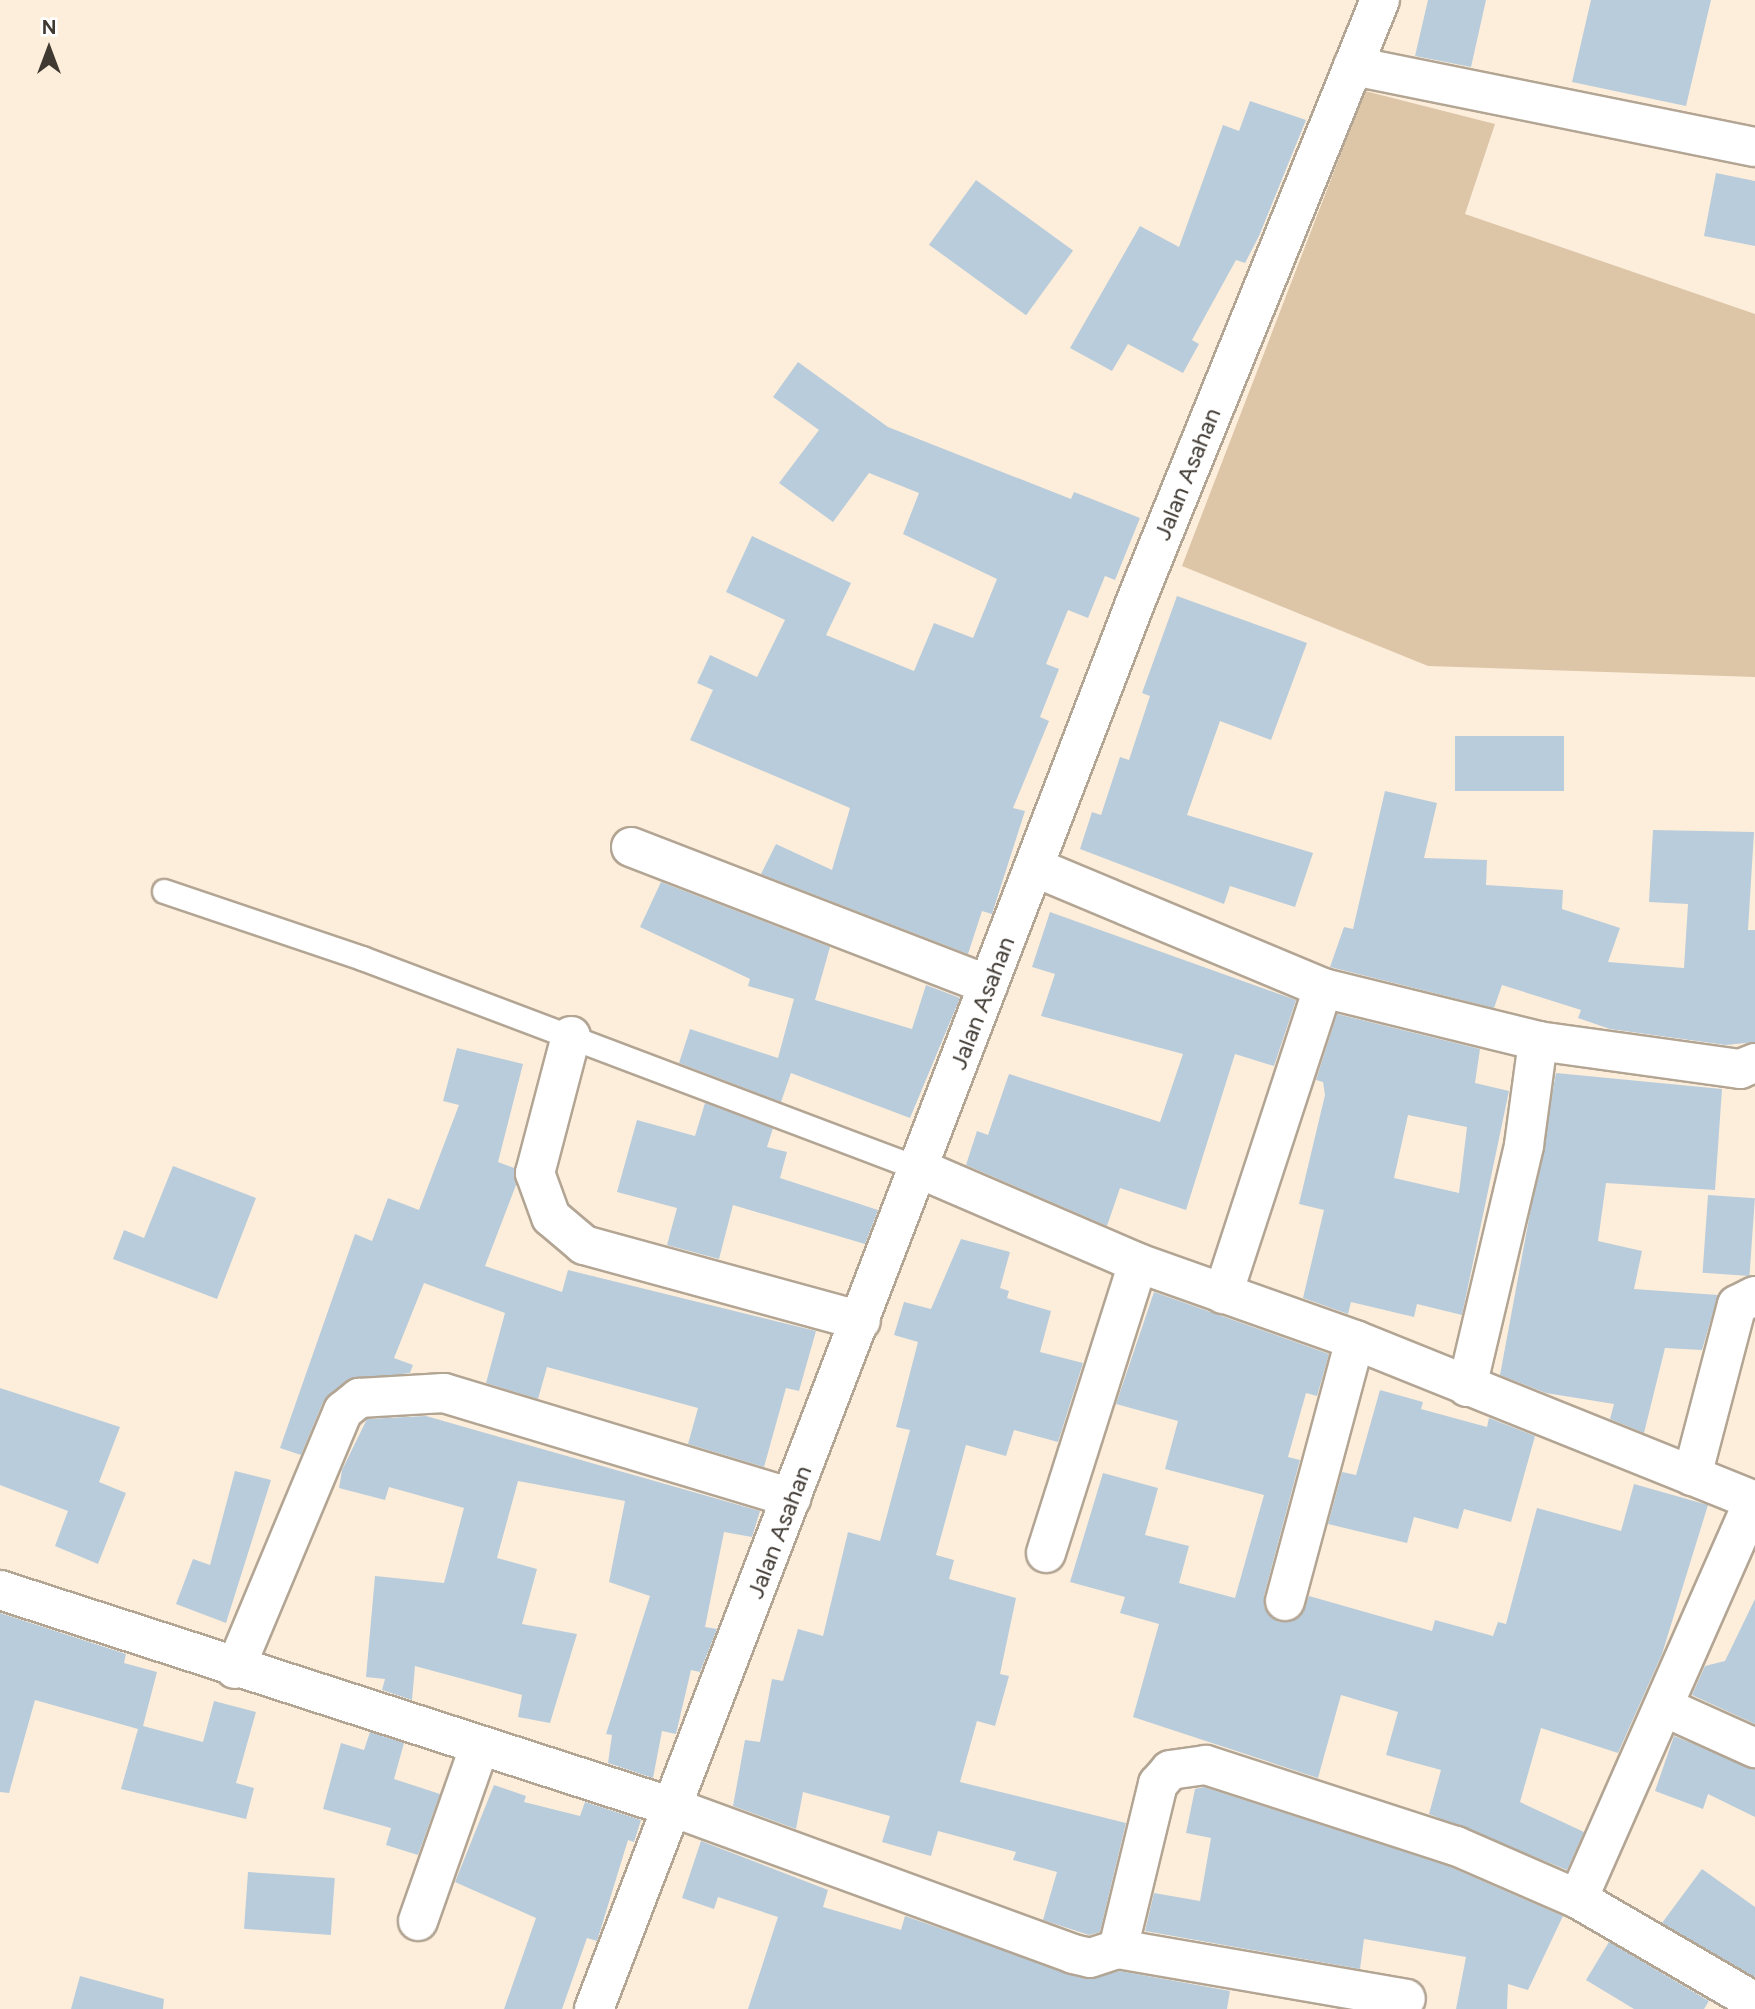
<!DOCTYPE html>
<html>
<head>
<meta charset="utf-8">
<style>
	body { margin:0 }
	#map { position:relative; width:1755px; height:2009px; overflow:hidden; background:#fdeedb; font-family:Figtree,sans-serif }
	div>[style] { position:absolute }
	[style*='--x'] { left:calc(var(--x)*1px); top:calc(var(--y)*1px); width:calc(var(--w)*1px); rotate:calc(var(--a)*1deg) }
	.green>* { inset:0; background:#ddc5a8 }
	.building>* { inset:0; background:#b9ccdb; transform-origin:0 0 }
	.roads { filter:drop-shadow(2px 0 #b3a594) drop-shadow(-2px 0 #b3a594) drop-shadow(0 2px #b3a594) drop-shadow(0 -2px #b3a594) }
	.service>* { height:23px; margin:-11.5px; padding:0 11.5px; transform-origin:11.5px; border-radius:11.5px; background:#fff }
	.minor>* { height:38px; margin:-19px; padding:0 19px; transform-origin:19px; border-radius:19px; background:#fff }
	span { translate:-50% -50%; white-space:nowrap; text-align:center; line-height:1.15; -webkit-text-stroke:5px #fff; paint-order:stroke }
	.street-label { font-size:24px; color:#3f3932 }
	.north { position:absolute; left:14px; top:14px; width:70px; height:70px; -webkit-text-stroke:5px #fff; paint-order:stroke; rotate:0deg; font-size:19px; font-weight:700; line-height:28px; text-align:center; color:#3f3932 }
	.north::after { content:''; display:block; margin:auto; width:24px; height:32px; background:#3f3932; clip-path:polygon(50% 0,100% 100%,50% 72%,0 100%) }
</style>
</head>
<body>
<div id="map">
	<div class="green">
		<div style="clip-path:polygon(1365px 91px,1495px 124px,1465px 214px,1755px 314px,1755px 677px,1428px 666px,1182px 566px)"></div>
	</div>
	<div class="building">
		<div style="clip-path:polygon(1428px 0,1486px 0,1471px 67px,1415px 56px)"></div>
		<div style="clip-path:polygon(1591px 0,1711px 0,1686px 106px,1572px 82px)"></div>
		<div style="clip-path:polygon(1250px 101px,1306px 120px,1259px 236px,1245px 263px,1236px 260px,1192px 340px,1199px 344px,1183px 373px,1128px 344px,1112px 371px,1070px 348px,1140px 226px,1179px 247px,1223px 125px,1239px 131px)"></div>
		<div style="clip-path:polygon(1716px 173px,1755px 181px,1755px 246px,1704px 236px)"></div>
		<div style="left:976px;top:180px;width:120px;height:80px;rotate:36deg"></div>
		<div style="clip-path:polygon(798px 362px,888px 427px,1071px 499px,1074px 492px,1140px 518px,1115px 580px,1105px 576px,1088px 618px,1068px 610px,1046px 664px,1059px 669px,1040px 717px,1049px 721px,1013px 808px,1025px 811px,992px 914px,982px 911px,968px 954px,761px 874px,776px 844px,832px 870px,850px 808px,690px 740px,713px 690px,697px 683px,710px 655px,757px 677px,785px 620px,726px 592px,752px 536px,851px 583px,826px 635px,914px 671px,934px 623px,973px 638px,997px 579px,903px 534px,919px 493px,869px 473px,833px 522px,779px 483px,819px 430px,773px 397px)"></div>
		<div style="clip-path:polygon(1177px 596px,1307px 643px,1271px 740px,1220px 721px,1187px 815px,1313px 853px,1295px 907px,1230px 886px,1224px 904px,1080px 849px,1092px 812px,1101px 815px,1120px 757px,1129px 760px,1150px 696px,1142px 693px)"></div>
		<div style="left:1455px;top:736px;width:109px;height:55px"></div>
		<div style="clip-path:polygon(1385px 791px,1437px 803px,1424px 858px,1487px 860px,1486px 885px,1563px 890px,1562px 909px,1620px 928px,1608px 962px,1684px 968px,1688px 904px,1649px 902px,1653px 830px,1754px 832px,1748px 930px,1755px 930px,1755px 1042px,1726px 1045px,1610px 1029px,1578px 1018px,1581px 1010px,1502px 985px,1494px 1008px,1330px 967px,1344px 927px,1353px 929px)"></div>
		<div style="clip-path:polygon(661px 882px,830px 947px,815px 1000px,912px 1029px,926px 985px,960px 998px,910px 1118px,791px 1073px,781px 1102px,679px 1063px,690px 1029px,778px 1058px,794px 999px,748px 986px,750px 979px,640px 927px)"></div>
		<div style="clip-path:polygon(1050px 912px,1296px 1000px,1274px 1066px,1235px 1054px,1186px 1210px,1120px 1188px,1107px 1226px,966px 1165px,977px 1131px,988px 1135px,1009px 1074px,1160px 1122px,1183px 1054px,1041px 1016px,1055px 974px,1032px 967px)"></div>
		<div style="clip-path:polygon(evenodd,1337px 1014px,1480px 1049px,1475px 1083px,1509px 1091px,1462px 1315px,1417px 1304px,1414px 1317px,1351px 1302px,1348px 1314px,1303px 1298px,1324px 1210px,1299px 1204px,1325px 1095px,1323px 1082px,1316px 1080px,1337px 1014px,1408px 1115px,1467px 1127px,1459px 1193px,1394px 1178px,1408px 1115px)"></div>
		<div style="clip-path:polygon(457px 1048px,523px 1064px,498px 1162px,514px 1168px,516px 1185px,485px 1266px,562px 1292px,568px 1270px,816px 1331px,799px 1391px,786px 1388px,764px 1467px,688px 1444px,698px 1408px,547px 1367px,538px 1399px,486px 1383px,505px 1313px,424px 1283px,394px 1358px,413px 1365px,410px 1373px,346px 1381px,323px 1402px,301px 1455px,280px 1448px,355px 1234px,372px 1241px,388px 1198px,419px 1210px,459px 1105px,443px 1101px)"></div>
		<div style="clip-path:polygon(1556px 1073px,1722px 1089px,1715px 1190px,1606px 1183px,1598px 1241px,1642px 1251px,1634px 1289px,1718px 1295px,1702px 1350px,1665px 1348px,1644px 1433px,1610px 1419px,1614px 1404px,1546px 1393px,1500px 1375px)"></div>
		<div style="clip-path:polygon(705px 1103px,773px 1128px,767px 1147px,787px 1152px,780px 1178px,878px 1210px,865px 1244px,733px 1205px,719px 1259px,667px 1245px,677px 1208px,617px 1192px,637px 1120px,695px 1136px)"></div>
		<div style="clip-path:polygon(173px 1166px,256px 1198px,217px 1299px,113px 1259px,124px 1230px,144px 1238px)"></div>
		<div style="left:1708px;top:1195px;width:47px;height:78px;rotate:4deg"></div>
		<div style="clip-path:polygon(961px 1239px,1010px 1252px,1000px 1288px,1009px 1291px,1007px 1298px,1051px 1311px,1040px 1352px,1083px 1363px,1058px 1442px,1014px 1430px,1006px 1456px,966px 1445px,936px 1555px,954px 1560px,949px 1579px,1016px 1598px,1000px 1674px,1009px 1676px,995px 1726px,977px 1721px,960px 1782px,1126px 1823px,1100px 1932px,1089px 1935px,1043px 1920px,1057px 1872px,1013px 1860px,1016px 1852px,938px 1831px,931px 1856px,882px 1842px,890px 1816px,803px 1792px,796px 1829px,733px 1806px,745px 1740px,760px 1742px,772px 1679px,783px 1681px,798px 1629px,823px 1636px,848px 1532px,880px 1541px,910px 1430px,896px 1427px,918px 1342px,894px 1335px,904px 1302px,931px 1309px)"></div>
		<div style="clip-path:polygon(1154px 1292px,1329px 1354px,1317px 1396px,1306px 1393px,1288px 1457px,1300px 1460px,1264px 1596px,1264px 1607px,1279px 1622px,1300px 1617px,1309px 1596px,1432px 1631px,1435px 1620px,1493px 1636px,1498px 1622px,1506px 1624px,1537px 1508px,1621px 1531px,1634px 1484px,1708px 1505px,1662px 1654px,1618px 1753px,1541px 1728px,1520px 1802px,1584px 1832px,1567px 1870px,1429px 1814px,1441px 1770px,1386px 1755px,1398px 1712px,1341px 1695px,1318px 1778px,1133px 1717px,1159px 1624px,1120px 1613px,1125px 1597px,1070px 1582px,1103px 1473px,1158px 1488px,1145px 1535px,1189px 1546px,1179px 1583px,1235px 1598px,1264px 1495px,1165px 1469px,1178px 1421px,1116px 1404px)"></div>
		<div style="clip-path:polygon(0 1388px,120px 1427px,99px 1482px,126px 1493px,98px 1564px,55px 1546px,68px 1511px,0 1485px)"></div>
		<div style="clip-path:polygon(1380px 1390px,1423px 1402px,1421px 1409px,1487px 1427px,1489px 1418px,1535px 1436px,1511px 1522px,1464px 1509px,1458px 1529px,1414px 1517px,1407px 1543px,1328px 1524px,1342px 1472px,1356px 1475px)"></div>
		<div style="clip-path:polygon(426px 1416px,760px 1511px,752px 1537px,724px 1532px,705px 1627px,717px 1629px,700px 1672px,691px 1670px,676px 1734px,662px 1731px,653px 1778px,608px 1763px,612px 1735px,606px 1734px,650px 1596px,609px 1582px,625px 1501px,518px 1481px,497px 1558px,537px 1569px,522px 1624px,577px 1634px,550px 1723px,518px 1717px,522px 1695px,415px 1666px,412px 1700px,382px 1690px,385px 1679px,366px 1677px,375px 1576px,444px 1583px,464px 1508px,389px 1487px,385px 1500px,339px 1488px,342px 1470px,367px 1419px)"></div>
		<div style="clip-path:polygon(235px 1471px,271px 1480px,226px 1623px,176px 1604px,193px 1559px,210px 1565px)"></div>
		<div style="clip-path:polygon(1755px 1599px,1755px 1724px,1692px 1695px,1705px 1666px,1725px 1661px)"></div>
		<div style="clip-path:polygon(0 1613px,126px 1654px,124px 1663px,157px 1672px,143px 1726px,203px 1742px,214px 1701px,256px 1712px,236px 1783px,254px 1788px,246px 1819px,121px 1789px,138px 1729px,35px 1700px,9px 1793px,0 1792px)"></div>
		<div style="clip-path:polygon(370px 1732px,404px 1743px,394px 1779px,440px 1794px,418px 1855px,386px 1845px,391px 1828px,323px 1809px,341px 1743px,364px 1750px)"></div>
		<div style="clip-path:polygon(1674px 1736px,1755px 1769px,1755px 1817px,1708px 1794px,1703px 1809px,1655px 1791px)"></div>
		<div style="clip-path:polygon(494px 1785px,526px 1796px,524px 1802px,580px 1816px,585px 1802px,641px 1820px,634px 1842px,628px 1840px,597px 1941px,587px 1938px,562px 2009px,504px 2009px,536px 1918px,455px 1882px)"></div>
		<div style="clip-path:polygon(1204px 1787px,1448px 1866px,1563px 1916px,1528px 1990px,1508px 1984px,1507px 2009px,1456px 2009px,1466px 1957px,1364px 1939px,1360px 1969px,1145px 1931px,1154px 1893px,1200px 1901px,1211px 1838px,1186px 1833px,1195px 1789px)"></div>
		<div style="clip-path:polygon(701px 1841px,828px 1890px,823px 1907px,901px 1930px,905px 1916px,1085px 1979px,1120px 1971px,1230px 1991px,1227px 2009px,748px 2009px,778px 1917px,718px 1897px,714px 1909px,682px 1898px)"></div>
		<div style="clip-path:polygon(1702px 1869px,1755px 1907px,1755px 1977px,1662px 1923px)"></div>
		<div style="left:248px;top:1872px;width:87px;height:57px;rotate:4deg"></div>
		<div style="clip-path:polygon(1609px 1942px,1709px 2001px,1704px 2009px,1634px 2009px,1586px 1980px)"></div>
		<div style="clip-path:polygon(80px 1976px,164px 1999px,163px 2009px,71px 2009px)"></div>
	</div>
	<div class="roads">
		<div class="service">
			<div style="--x:164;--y:891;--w:209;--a:18.7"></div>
			<div style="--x:362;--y:958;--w:597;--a:20.71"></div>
		</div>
		<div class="minor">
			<div style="--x:1353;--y:66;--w:410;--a:11.4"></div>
			<div style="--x:631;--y:847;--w:383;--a:21.1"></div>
			<div style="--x:1034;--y:867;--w:313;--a:22.7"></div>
			<div style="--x:571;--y:1036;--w:142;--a:104.7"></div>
			<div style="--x:535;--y:1173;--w:47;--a:70"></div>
			<div style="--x:551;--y:1217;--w:43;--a:40.3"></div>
			<div style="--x:584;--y:1245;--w:287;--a:15.3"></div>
			<div style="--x:920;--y:1169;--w:237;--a:23.3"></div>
			<div style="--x:1138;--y:1263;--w:230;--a:19.5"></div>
			<div style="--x:1355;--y:1340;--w:431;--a:21.9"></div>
			<div style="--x:1223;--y:1294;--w:322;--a:-71.9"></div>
			<div style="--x:1323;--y:988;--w:221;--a:13.8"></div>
			<div style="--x:1538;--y:1041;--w:204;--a:7.9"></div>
			<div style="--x:1740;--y:1069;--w:16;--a:-22"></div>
			<div style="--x:1467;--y:1387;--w:249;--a:-76.7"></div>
			<div style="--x:1524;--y:1145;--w:105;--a:-82.3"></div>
			<div style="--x:1692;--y:1476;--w:177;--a:-75.3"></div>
			<div style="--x:1737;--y:1305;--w:20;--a:-27"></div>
			<div style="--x:1046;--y:1553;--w:304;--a:-72.4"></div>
			<div style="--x:0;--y:1590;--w:706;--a:17.9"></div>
			<div style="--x:672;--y:1807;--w:427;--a:20.1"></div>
			<div style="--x:1073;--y:1954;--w:17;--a:13"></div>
			<div style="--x:1090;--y:1958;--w:29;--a:-18"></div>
			<div style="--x:1118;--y:1949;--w:170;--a:-76.4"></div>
			<div style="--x:1158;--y:1784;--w:18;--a:-49"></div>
			<div style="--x:1170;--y:1770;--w:36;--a:-8"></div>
			<div style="--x:1206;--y:1765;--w:263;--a:18"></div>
			<div style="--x:1456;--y:1846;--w:133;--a:23.5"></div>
			<div style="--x:1578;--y:1899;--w:205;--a:30.2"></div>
			<div style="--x:1285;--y:1601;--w:270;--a:-75"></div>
			<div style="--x:235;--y:1669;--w:280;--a:-67.3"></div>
			<div style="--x:343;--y:1411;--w:21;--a:-39"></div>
			<div style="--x:359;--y:1398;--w:85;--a:-3.4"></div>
			<div style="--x:444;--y:1393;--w:363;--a:16.8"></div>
			<div style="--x:1664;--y:1707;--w:100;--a:24.3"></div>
			<div style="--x:1578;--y:1899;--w:436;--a:-66.2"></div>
			<div style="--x:418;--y:1921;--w:183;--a:-70.6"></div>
			<div style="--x:1118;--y:1949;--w:292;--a:9.8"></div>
			<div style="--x:594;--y:2009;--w:1506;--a:-68.95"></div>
			<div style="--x:1135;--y:603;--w:651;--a:-67.89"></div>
		</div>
	</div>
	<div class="street-label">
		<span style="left:1187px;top:474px;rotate:-68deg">Jalan Asahan</span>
		<span style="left:982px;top:1003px;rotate:-69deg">Jalan Asahan</span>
		<span style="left:779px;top:1532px;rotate:-69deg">Jalan Asahan</span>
	</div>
	<div class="north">N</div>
</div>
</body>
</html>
